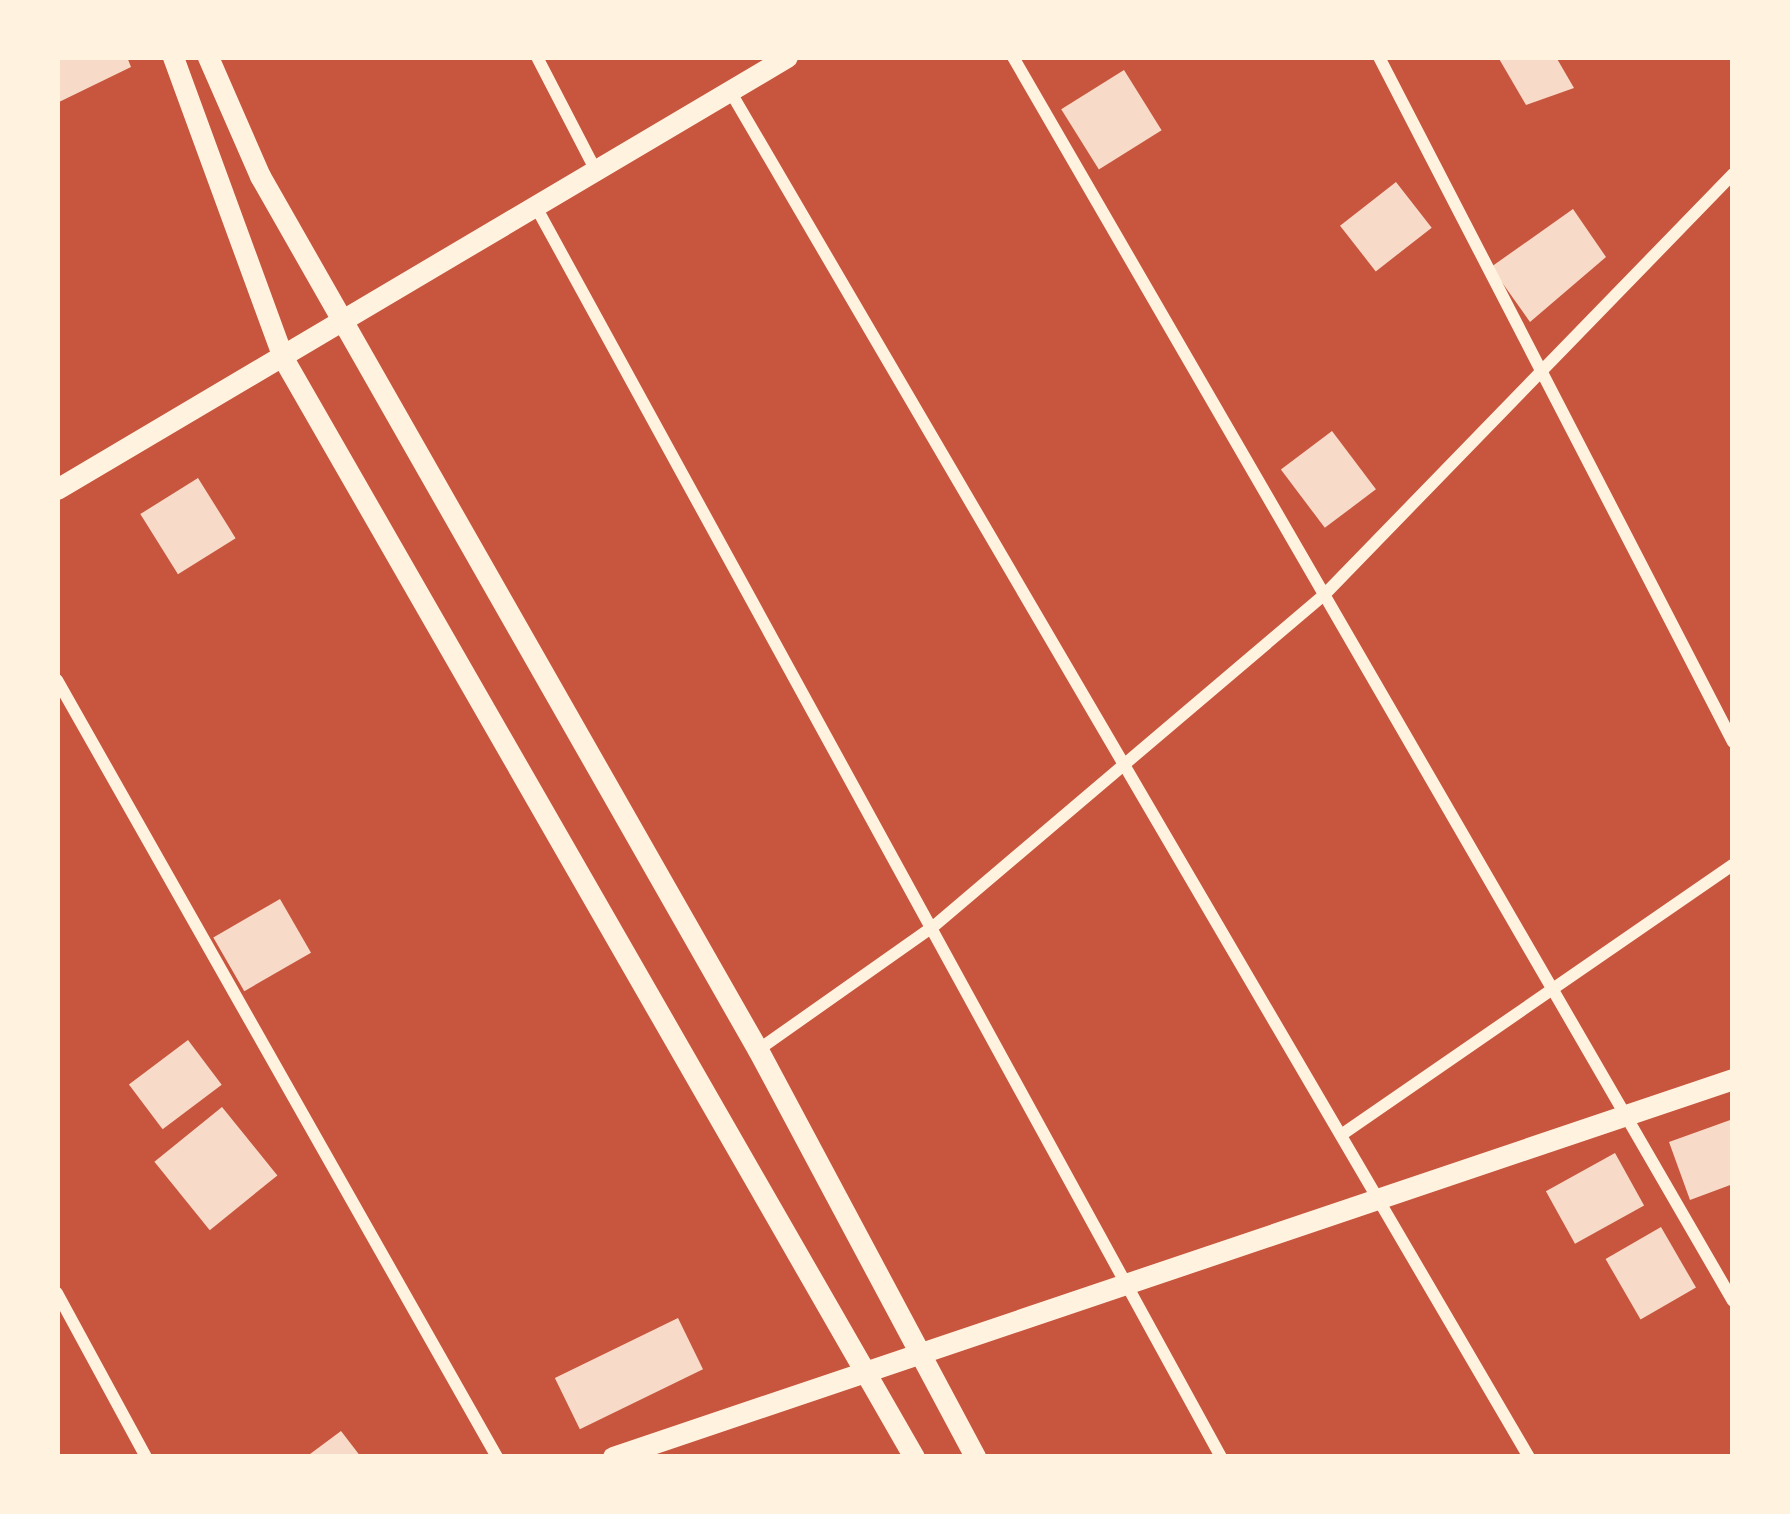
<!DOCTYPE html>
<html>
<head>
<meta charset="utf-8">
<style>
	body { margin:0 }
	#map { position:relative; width:1790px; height:1514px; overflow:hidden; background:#c8553d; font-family:"Nunito Sans",sans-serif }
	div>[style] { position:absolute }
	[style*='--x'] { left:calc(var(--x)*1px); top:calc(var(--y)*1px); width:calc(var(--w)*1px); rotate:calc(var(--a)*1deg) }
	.building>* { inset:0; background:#f7dbc8; transform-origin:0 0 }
	.minor>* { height:12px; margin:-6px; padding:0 6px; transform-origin:6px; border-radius:6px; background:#fff3e0 }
	.tertiary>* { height:21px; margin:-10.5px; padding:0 10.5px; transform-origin:10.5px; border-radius:10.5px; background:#fff3e0 }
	span { translate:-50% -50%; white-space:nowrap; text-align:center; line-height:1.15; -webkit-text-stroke:10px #fff3e0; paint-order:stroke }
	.frame { position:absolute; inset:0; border:60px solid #fff3e0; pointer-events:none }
</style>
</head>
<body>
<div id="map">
	<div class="building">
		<div style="clip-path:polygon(57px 57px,127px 57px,131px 67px,57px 103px)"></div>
		<div style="clip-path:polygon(1498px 57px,1556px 57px,1574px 88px,1526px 105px)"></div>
		<div style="left:1124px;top:70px;width:71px;height:74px;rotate:58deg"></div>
		<div style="left:1396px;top:182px;width:58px;height:71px;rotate:52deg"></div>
		<div style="clip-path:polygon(1573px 209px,1606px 257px,1530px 322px,1491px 267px)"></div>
		<div style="left:1332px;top:431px;width:73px;height:64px;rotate:53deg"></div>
		<div style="left:198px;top:478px;width:71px;height:68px;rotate:58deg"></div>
		<div style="left:280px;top:899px;width:62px;height:77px;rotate:60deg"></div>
		<div style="left:188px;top:1040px;width:56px;height:74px;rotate:53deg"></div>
		<div style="left:222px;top:1107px;width:88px;height:87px;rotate:51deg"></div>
		<div style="clip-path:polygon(1733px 1119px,1733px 1184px,1690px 1200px,1669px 1142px)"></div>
		<div style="left:1615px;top:1153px;width:60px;height:79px;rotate:61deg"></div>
		<div style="left:1661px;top:1227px;width:70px;height:64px;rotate:60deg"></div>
		<div style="left:678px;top:1318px;width:57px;height:137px;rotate:64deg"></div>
		<div style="clip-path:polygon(341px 1431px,361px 1457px,306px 1457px)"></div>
	</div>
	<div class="minor">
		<div style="--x:537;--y:57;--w:128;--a:62.6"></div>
		<div style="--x:1013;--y:57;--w:1437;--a:59.94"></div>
		<div style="--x:1379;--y:57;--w:771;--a:62.67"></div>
		<div style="--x:730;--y:91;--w:1583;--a:59.68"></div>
		<div style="--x:536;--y:207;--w:1425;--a:61.28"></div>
		<div style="--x:57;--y:680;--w:893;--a:60.48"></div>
		<div style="--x:758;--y:1050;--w:215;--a:-35.2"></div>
		<div style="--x:934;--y:926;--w:513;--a:-40.33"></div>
		<div style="--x:1325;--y:594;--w:586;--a:-45.83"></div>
		<div style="--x:1344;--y:1133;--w:472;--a:-34.6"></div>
		<div style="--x:57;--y:1293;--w:187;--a:61.5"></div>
	</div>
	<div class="tertiary">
		<div style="--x:173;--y:57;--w:320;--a:69.9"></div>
		<div style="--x:283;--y:358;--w:1267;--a:60.14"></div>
		<div style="--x:208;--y:57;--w:130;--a:66.4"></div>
		<div style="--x:260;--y:176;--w:1006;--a:60.33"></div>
		<div style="--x:758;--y:1050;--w:461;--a:61.9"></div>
		<div style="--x:57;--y:489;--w:848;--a:-30.62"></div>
		<div style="--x:613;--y:1457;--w:1182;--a:-18.65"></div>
	</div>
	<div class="frame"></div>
</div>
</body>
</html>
